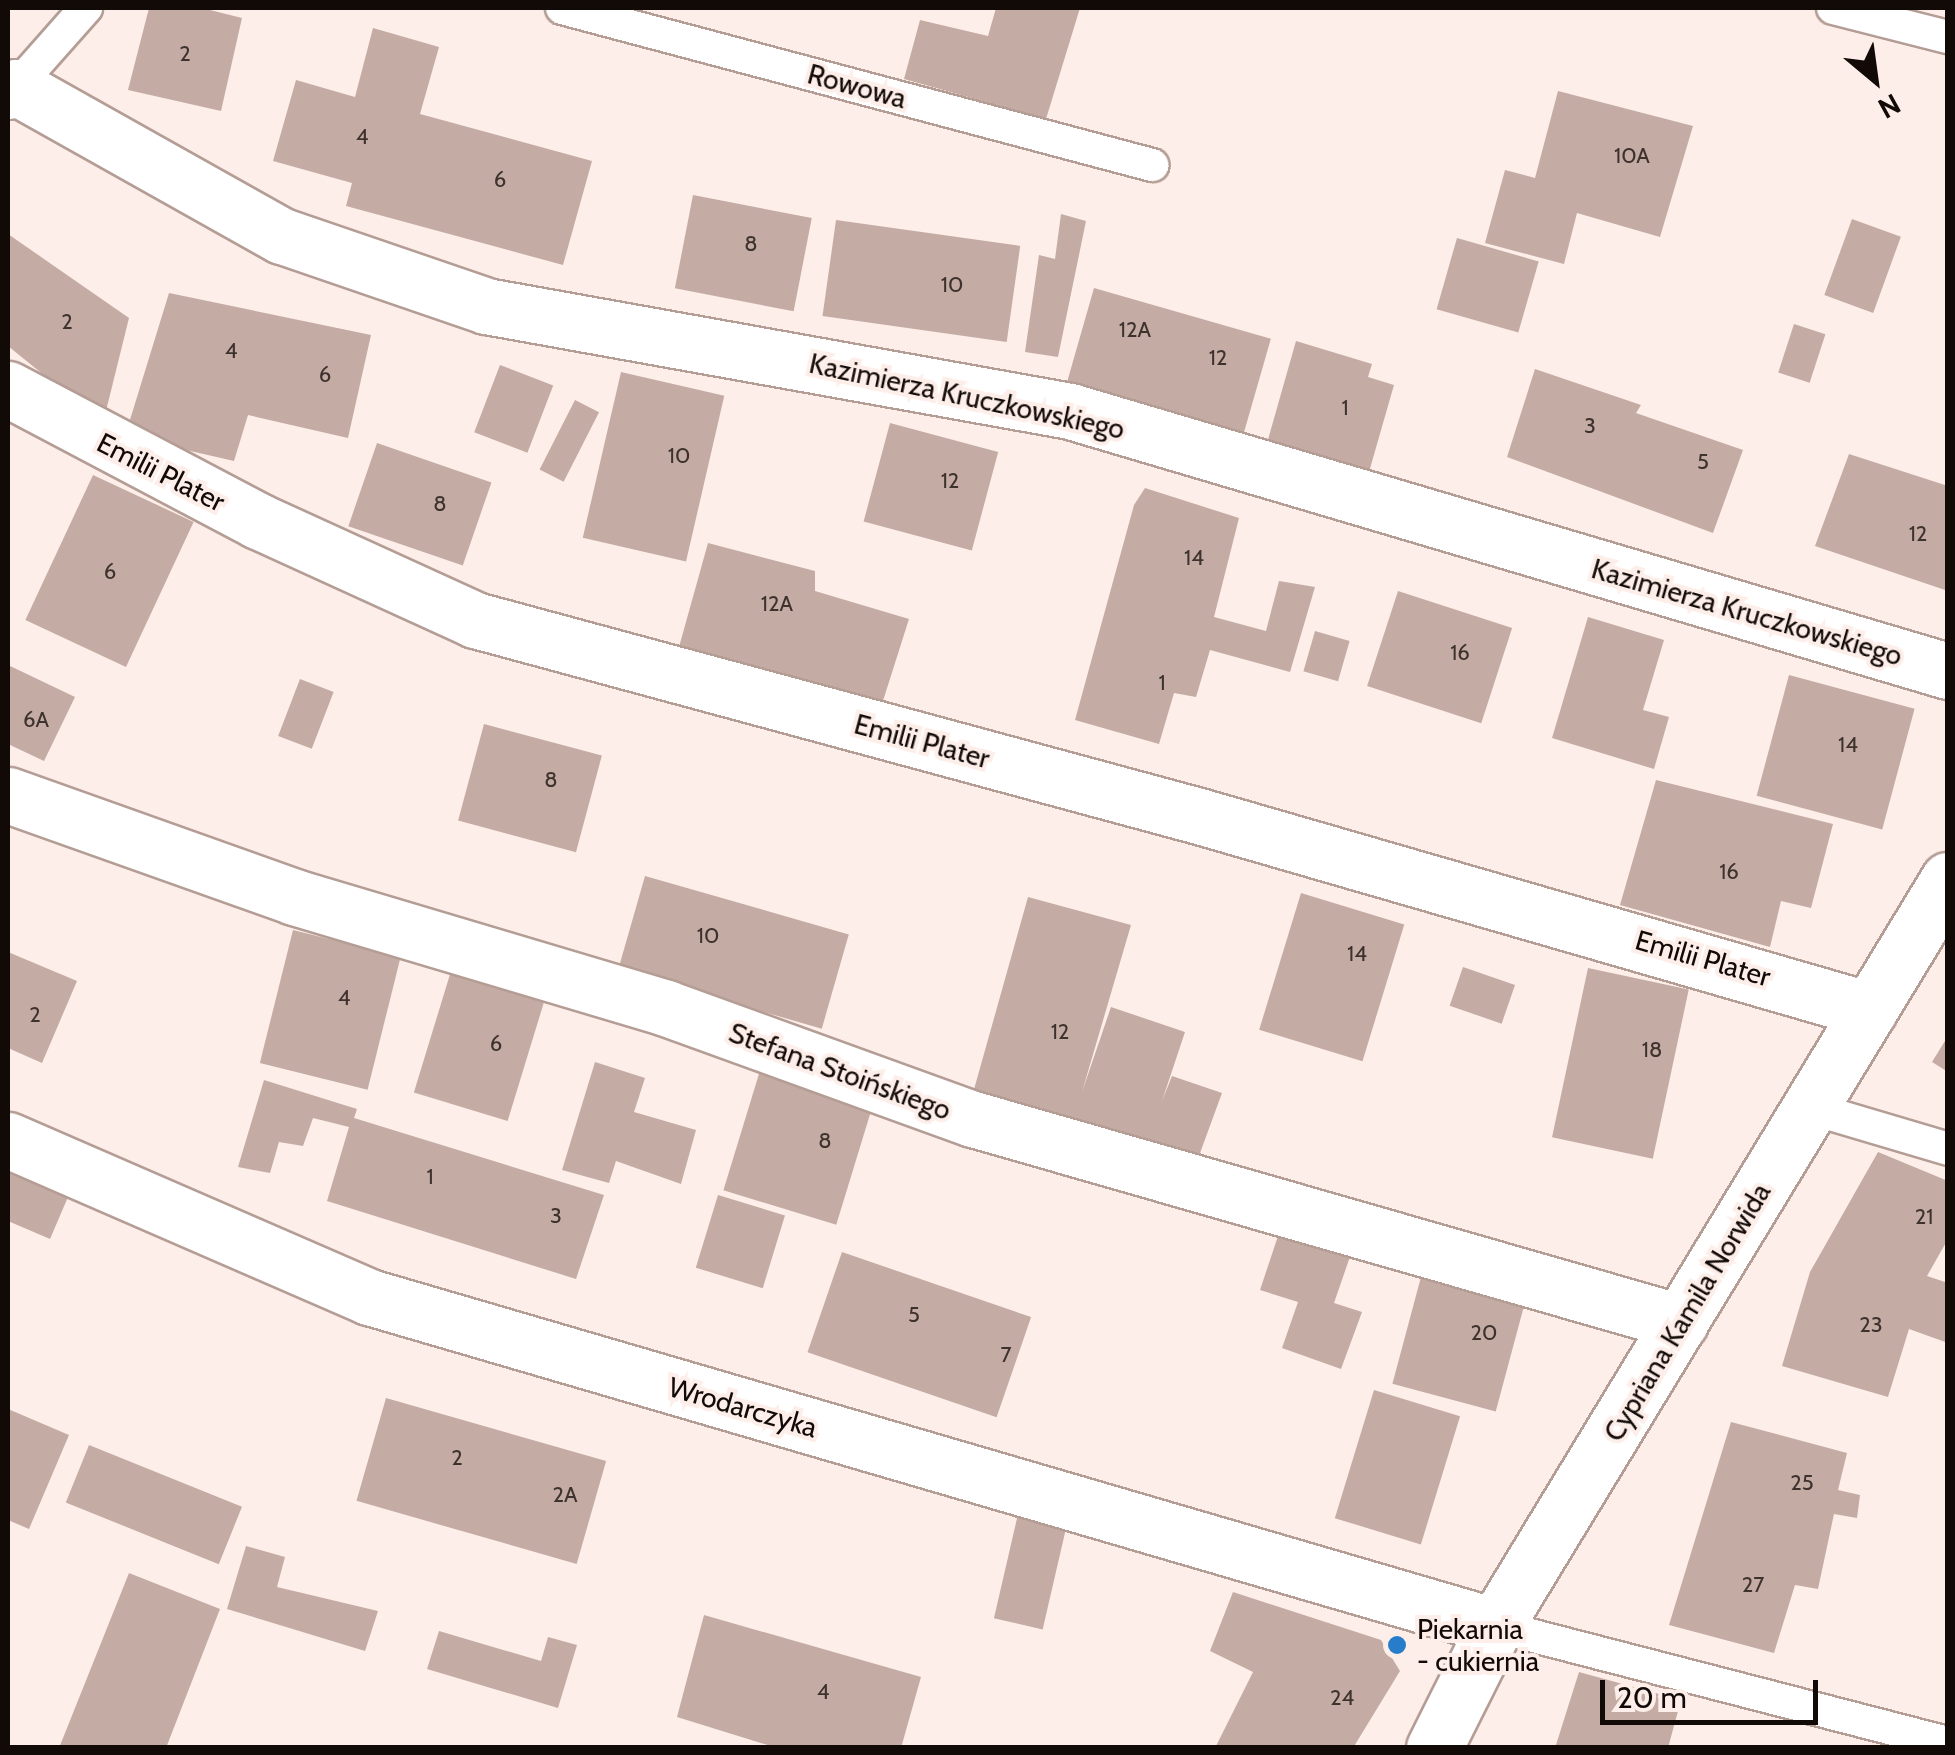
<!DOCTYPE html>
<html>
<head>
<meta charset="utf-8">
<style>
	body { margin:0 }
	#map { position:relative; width:1955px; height:1755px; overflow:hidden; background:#fdeee9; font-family:Cabin,sans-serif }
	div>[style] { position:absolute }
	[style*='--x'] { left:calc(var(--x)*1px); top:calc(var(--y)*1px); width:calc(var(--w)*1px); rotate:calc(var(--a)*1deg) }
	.building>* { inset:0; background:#c4aca4; transform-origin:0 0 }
	.roads { filter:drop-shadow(2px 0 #b49d95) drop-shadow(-2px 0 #b49d95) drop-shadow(0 2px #b49d95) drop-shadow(0 -2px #b49d95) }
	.service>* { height:32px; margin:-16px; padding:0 16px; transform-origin:16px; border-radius:16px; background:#fff }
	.minor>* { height:55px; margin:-27.5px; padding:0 27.5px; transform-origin:27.5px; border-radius:27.5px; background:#fff }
	.tertiary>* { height:55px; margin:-27.5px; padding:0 27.5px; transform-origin:27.5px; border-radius:27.5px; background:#fff }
	.dots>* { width:28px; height:28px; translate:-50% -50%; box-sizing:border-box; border:5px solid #fdeee9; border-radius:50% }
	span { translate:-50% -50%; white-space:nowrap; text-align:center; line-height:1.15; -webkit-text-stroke:8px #fdeee9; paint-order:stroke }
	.number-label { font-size:22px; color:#3e322e }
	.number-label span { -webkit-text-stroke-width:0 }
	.street-label { font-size:28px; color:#120a07 }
	.poi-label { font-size:28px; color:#120a07 }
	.left { translate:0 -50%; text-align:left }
	.frame { position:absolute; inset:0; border:10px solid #120a07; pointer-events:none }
	.north { position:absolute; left:1825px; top:30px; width:100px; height:100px; -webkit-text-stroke:8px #fdeee9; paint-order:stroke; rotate:151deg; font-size:28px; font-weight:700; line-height:40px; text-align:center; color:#120a07 }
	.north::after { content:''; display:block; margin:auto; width:35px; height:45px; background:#120a07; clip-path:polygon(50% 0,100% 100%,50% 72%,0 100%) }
	.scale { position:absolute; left:1600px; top:1680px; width:218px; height:45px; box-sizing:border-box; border:5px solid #120a07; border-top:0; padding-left:12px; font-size:30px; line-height:35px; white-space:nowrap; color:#120a07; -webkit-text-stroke:8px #fdeee9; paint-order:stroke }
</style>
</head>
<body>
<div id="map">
	<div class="building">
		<div style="clip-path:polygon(149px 8px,202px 8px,242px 18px,221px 111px,128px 90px)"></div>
		<div style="clip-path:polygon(996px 8px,1080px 8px,1046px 119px,904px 79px,920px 20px,988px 36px)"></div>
		<div style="clip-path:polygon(373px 28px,439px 47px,420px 114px,592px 161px,563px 265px,346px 206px,352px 183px,273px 161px,296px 80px,355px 97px)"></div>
		<div style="clip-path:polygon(1558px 91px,1693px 126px,1660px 237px,1577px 213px,1564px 264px,1485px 243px,1505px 170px,1535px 178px)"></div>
		<div style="left:693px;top:195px;width:121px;height:95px;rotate:11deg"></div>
		<div style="clip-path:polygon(1061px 214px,1086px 221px,1058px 357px,1025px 352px,1039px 255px,1055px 259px)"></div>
		<div style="left:1852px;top:219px;width:52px;height:81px;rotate:20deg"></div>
		<div style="left:836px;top:220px;width:186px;height:97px;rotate:8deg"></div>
		<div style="clip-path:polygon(8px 234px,129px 318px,103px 423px,8px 346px)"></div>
		<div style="left:1457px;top:238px;width:85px;height:74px;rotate:16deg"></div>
		<div style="left:1094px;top:288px;width:184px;height:100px;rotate:16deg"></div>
		<div style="clip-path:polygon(169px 293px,371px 335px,348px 438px,248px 415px,234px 461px,125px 436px)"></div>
		<div style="left:1794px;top:324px;width:33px;height:51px;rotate:18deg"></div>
		<div style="clip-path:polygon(1296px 341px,1372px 364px,1368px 377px,1394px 385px,1369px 472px,1267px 443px)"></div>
		<div style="left:500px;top:365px;width:57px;height:72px;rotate:21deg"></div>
		<div style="clip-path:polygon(1535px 369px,1641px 405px,1636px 413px,1743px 450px,1713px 533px,1507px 457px)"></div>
		<div style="left:621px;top:372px;width:106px;height:170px;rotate:13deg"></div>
		<div style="left:575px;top:400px;width:27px;height:78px;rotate:27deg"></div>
		<div style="left:890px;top:423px;width:112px;height:102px;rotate:15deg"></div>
		<div style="left:377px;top:443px;width:121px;height:88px;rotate:19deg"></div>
		<div style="clip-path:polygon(1849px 454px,1948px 486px,1948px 591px,1815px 546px)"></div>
		<div style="left:93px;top:475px;width:111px;height:160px;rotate:25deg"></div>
		<div style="clip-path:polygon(1145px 488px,1239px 518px,1214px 617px,1266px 631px,1279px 581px,1315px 587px,1290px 672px,1210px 650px,1196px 697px,1174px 693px,1159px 744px,1075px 720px,1134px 505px)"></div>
		<div style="clip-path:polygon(708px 543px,815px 571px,815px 591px,909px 619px,882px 704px,679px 647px)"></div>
		<div style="left:1398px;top:591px;width:120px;height:100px;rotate:18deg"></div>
		<div style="clip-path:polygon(1588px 617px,1664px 640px,1643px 710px,1669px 717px,1654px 769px,1552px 738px)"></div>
		<div style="left:1315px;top:631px;width:36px;height:42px;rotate:16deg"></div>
		<div style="clip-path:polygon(8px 665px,75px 697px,44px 761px,8px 744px)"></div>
		<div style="left:1789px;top:675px;width:130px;height:125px;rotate:15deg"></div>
		<div style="left:300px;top:679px;width:36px;height:61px;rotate:21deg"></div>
		<div style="left:484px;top:724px;width:122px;height:100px;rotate:15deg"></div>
		<div style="clip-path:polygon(1656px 780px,1833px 824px,1811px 908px,1781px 901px,1770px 947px,1620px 905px)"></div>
		<div style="left:645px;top:876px;width:212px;height:98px;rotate:16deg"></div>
		<div style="left:1301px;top:893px;width:108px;height:143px;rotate:17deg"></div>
		<div style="clip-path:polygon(1028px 897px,1131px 925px,1082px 1092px,1111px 1007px,1185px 1032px,1162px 1101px,1172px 1076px,1222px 1093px,1196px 1164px,973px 1093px)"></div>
		<div style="left:293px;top:930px;width:111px;height:137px;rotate:14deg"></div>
		<div style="clip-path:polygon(8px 952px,77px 981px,42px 1063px,8px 1048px)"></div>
		<div style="left:1463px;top:967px;width:55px;height:41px;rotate:19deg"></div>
		<div style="left:1588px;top:968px;width:103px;height:173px;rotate:12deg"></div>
		<div style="left:451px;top:971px;width:98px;height:127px;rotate:17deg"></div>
		<div style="clip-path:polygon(1948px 1036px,1948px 1072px,1932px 1062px)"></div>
		<div style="clip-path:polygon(595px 1062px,645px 1078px,634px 1112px,696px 1130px,681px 1184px,616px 1161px,609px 1183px,562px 1170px)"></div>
		<div style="left:762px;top:1064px;width:118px;height:132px;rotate:17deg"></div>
		<div style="clip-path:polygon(264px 1080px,357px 1109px,354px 1118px,604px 1195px,576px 1279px,327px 1201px,349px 1127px,313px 1118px,303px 1146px,279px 1142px,270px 1173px,238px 1167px)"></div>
		<div style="clip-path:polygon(1878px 1152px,1948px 1181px,1948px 1239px,1927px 1276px,1948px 1283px,1948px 1343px,1909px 1329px,1888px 1397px,1782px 1366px,1810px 1272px)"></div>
		<div style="clip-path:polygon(8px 1163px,71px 1190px,50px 1239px,8px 1221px)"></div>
		<div style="left:718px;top:1195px;width:70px;height:76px;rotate:17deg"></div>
		<div style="clip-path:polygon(1282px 1224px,1353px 1248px,1334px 1303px,1362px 1312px,1341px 1369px,1282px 1348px,1298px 1302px,1260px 1290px)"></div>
		<div style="left:842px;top:1252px;width:200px;height:106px;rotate:19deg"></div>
		<div style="left:1425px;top:1262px;width:107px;height:126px;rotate:15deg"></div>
		<div style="left:1374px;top:1390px;width:90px;height:134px;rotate:17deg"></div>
		<div style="left:386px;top:1398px;width:229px;height:107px;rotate:16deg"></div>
		<div style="clip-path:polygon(8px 1409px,69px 1435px,29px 1529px,8px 1520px)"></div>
		<div style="clip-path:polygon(1731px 1422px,1847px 1453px,1838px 1490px,1860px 1495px,1857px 1518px,1834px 1514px,1818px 1589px,1795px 1585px,1774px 1653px,1669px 1625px)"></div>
		<div style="left:89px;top:1445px;width:165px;height:62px;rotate:22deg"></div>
		<div style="left:1018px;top:1514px;width:50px;height:107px;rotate:13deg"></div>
		<div style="clip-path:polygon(246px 1546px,285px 1557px,277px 1587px,378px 1611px,365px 1651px,227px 1609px)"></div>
		<div style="clip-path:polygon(129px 1573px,220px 1609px,166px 1748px,59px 1748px)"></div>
		<div style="clip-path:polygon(1233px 1592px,1381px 1640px,1400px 1671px,1353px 1748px,1215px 1748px,1253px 1672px,1210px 1651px)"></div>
		<div style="clip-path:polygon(704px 1615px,921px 1677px,901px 1748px,777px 1748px,677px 1717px)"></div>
		<div style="clip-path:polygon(439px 1631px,541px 1661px,548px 1637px,577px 1645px,558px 1708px,427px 1669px)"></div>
		<div style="clip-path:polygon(1579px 1672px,1681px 1700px,1668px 1748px,1555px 1748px)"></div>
	</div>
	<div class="roads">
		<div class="service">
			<div style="--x:562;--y:8;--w:611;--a:14.9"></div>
			<div style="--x:1833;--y:8;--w:119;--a:14.2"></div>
			<div style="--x:16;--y:87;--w:106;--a:-48.5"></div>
			<div style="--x:1810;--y:1108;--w:144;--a:16.5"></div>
			<div style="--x:1495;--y:1626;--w:468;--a:14.5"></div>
		</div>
		<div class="minor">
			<div style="--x:8;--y:91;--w:9;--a:-27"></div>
			<div style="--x:16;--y:87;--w:305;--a:29.3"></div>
			<div style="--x:282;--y:236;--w:216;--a:18.9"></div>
			<div style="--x:486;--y:306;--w:593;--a:10.19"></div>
			<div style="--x:1070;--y:411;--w:916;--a:16.5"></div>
			<div style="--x:8;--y:389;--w:283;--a:27.8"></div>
			<div style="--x:258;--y:521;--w:239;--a:24.5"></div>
			<div style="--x:475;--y:620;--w:750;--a:15.15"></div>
			<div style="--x:1199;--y:816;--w:698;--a:16.13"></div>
			<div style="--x:8;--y:795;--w:304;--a:19.6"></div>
			<div style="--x:294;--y:897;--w:388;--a:16.6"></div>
			<div style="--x:666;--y:1008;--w:326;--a:19.9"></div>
			<div style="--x:973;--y:1119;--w:736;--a:16.02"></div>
			<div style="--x:8;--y:1140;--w:394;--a:23.5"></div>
			<div style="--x:369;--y:1297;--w:1173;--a:16.29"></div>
		</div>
		<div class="tertiary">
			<div style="--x:1434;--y:1748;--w:136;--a:-63.4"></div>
			<div style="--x:1495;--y:1626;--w:873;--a:-58.73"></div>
		</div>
	</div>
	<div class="dots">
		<div style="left:1397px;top:1645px;background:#287dcb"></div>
	</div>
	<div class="number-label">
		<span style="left:185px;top:54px">2</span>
		<span style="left:362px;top:137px">4</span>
		<span style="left:1632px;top:156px">10A</span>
		<span style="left:500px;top:180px">6</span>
		<span style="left:751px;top:244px">8</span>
		<span style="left:952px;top:285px">10</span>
		<span style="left:67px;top:322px">2</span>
		<span style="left:1135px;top:330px">12A</span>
		<span style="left:231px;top:351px">4</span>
		<span style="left:1218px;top:358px">12</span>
		<span style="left:325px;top:375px">6</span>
		<span style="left:1345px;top:408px">1</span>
		<span style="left:1590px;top:426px">3</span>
		<span style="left:679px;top:456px">10</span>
		<span style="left:1703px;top:462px">5</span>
		<span style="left:950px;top:481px">12</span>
		<span style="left:440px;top:504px">8</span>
		<span style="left:1918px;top:534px">12</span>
		<span style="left:1194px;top:558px">14</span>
		<span style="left:110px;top:572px">6</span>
		<span style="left:777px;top:604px">12A</span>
		<span style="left:1460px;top:653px">16</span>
		<span style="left:1162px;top:683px">1</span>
		<span style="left:36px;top:720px">6A</span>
		<span style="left:1848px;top:745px">14</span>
		<span style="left:551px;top:780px">8</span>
		<span style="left:1729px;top:872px">16</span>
		<span style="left:708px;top:936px">10</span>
		<span style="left:1357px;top:954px">14</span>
		<span style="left:344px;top:998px">4</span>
		<span style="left:35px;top:1015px">2</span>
		<span style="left:1060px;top:1032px">12</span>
		<span style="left:496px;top:1044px">6</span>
		<span style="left:1652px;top:1050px">18</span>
		<span style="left:825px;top:1141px">8</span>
		<span style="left:430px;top:1177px">1</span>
		<span style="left:556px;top:1216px">3</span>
		<span style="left:1924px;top:1217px">21</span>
		<span style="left:914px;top:1315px">5</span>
		<span style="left:1871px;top:1325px">23</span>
		<span style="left:1484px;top:1333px">20</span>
		<span style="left:1006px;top:1355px">7</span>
		<span style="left:457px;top:1458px">2</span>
		<span style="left:1802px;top:1483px">25</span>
		<span style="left:565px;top:1495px">2A</span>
		<span style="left:1753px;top:1585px">27</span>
		<span style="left:823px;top:1692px">4</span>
		<span style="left:1342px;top:1698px">24</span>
	</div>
	<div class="street-label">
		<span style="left:857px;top:86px;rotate:15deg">Rowowa</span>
		<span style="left:967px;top:396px;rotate:12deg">Kazimierza Kruczkowskiego</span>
		<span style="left:161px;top:472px;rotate:27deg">Emilii Plater</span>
		<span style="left:1747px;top:612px;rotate:16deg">Kazimierza Kruczkowskiego</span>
		<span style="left:922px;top:741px;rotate:15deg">Emilii Plater</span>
		<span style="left:1703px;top:958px;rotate:16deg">Emilii Plater</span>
		<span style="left:840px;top:1071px;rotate:20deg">Stefana Stoińskiego</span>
		<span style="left:1687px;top:1312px;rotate:-59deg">Cypriana Kamila Norwida</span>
		<span style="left:743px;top:1407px;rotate:16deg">Wrodarczyka</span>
	</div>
	<div class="poi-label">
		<span class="left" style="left:1417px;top:1645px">Piekarnia<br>- cukiernia</span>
	</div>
	<div class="frame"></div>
	<div class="north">N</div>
	<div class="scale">20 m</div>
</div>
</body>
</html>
